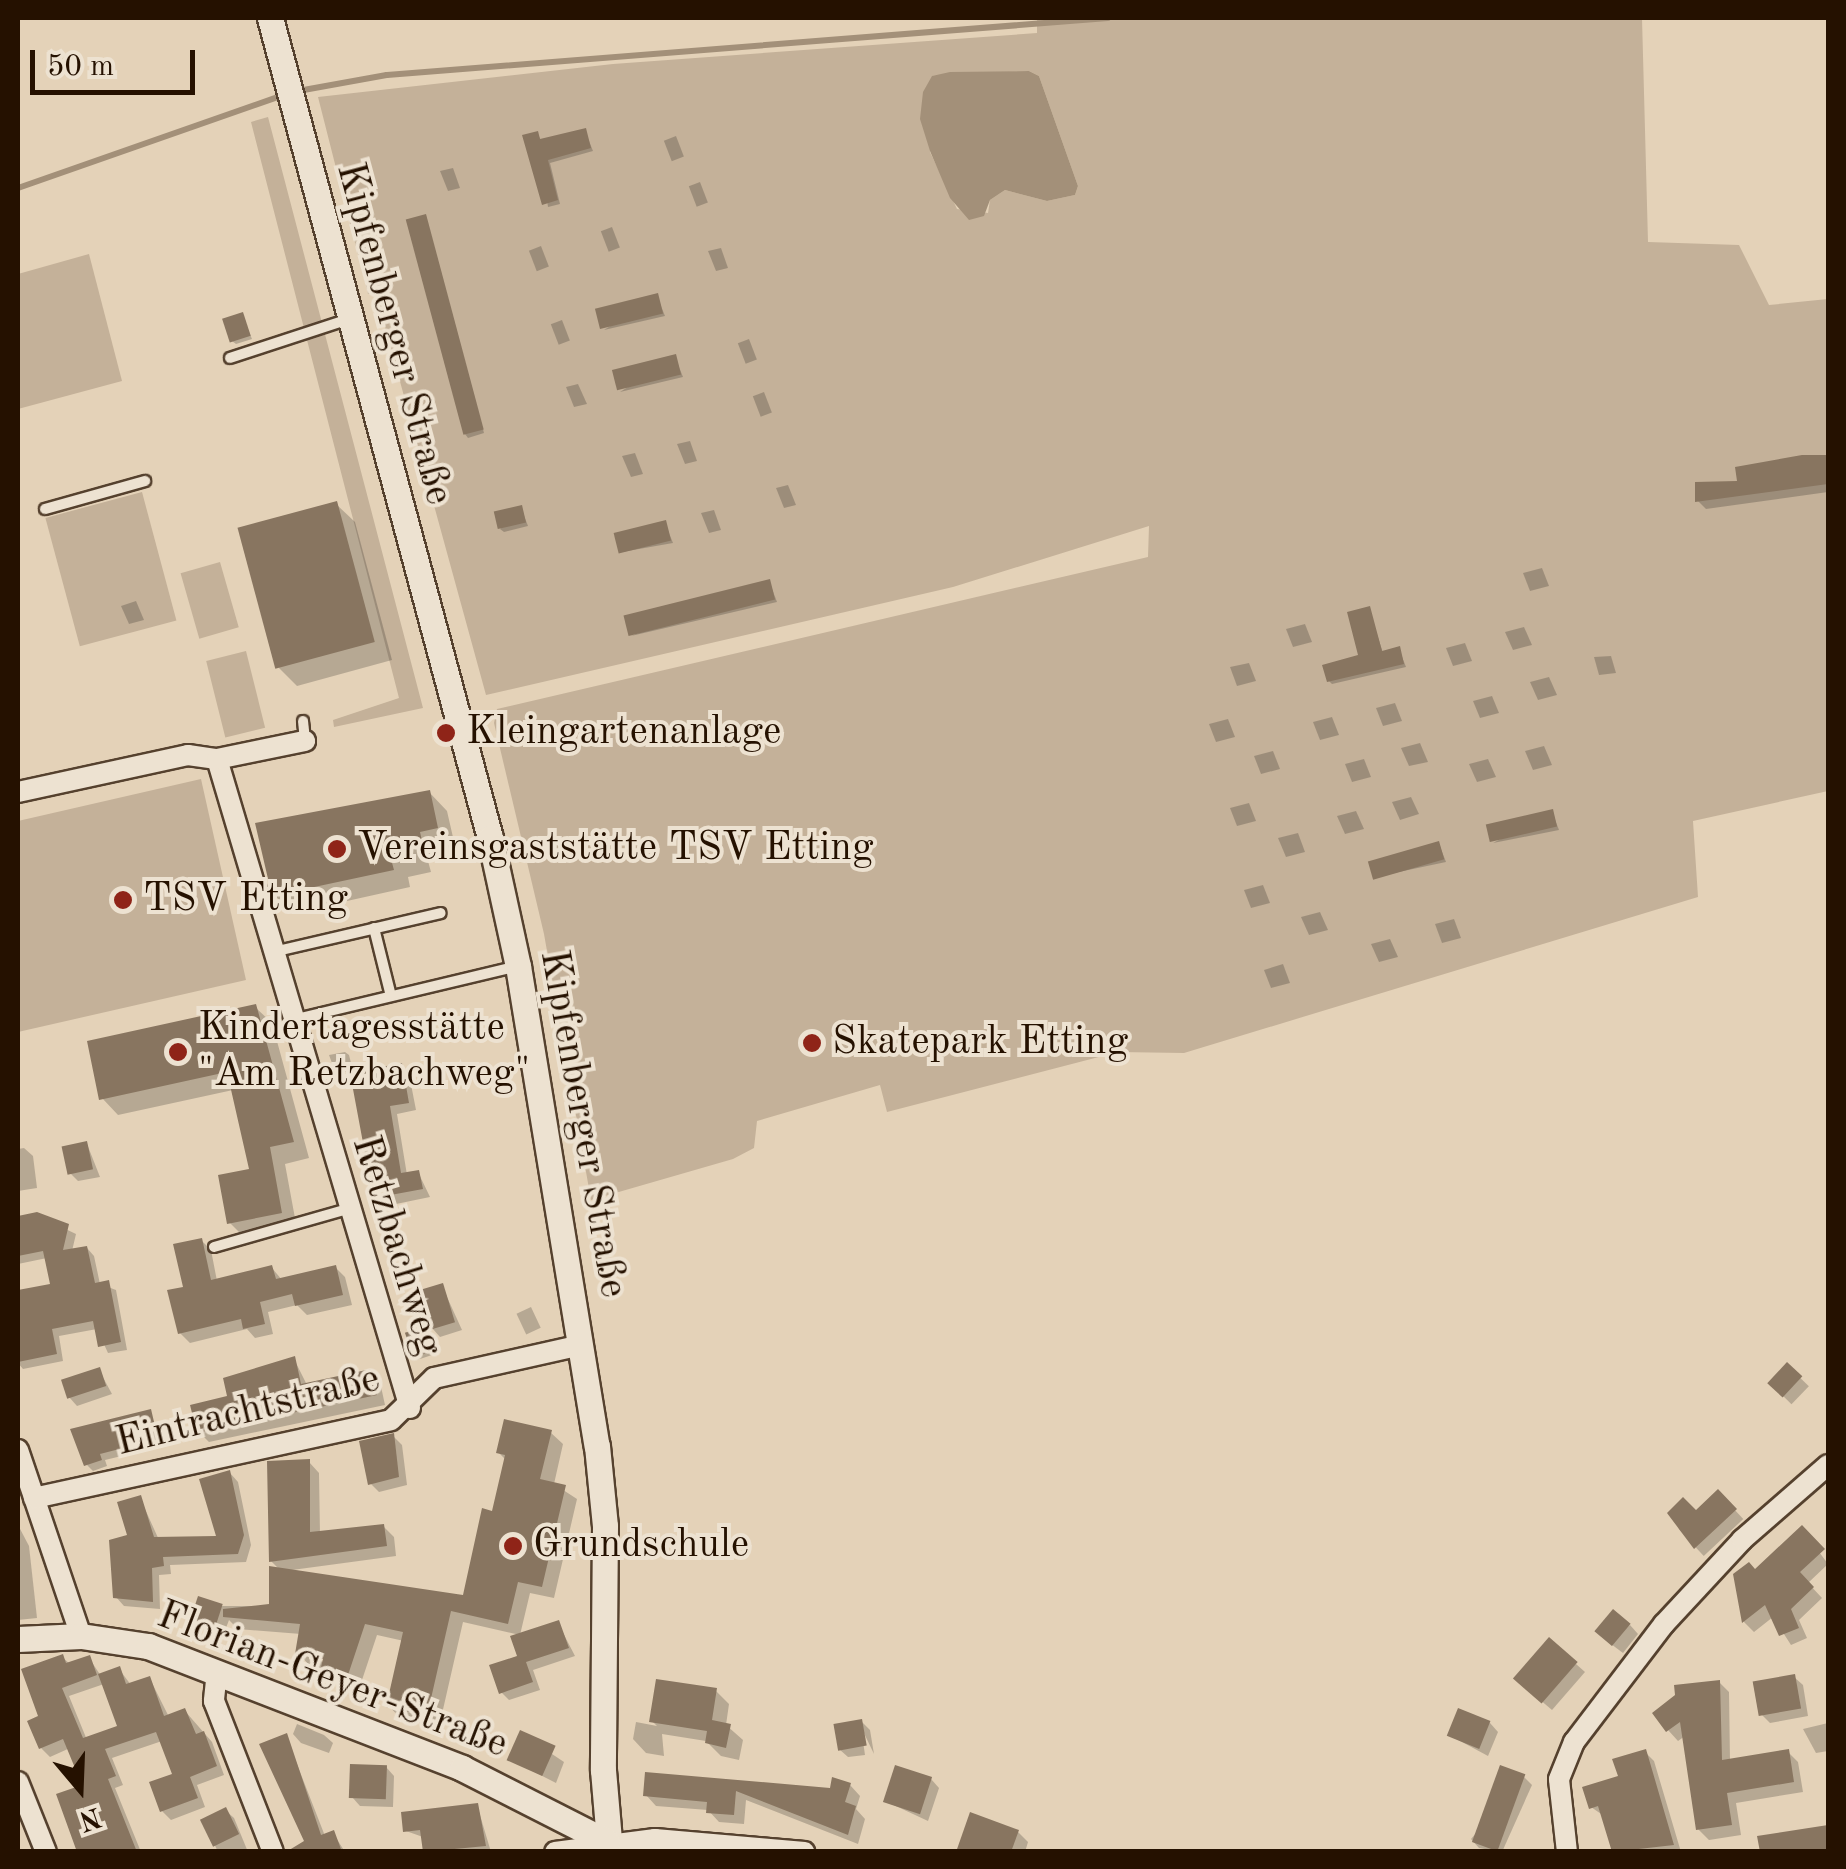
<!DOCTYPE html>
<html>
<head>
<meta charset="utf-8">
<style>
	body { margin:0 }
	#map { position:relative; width:1846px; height:1869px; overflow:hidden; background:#e4d2b8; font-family:"Old Standard TT",serif }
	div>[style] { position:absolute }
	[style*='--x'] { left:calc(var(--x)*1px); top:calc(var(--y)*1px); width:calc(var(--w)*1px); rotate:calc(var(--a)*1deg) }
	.green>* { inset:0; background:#c4b199; transform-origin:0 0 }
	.water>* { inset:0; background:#a39079 }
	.shadow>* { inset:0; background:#0003; transform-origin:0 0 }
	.stream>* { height:6px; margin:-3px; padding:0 3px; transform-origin:3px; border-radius:3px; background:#a39079 }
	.building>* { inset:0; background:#887560; transform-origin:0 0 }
	.roads { filter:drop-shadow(2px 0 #55412e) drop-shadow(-2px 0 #55412e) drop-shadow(0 2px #55412e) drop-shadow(0 -2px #55412e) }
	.service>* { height:10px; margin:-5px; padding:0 5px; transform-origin:5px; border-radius:5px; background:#ede2d1 }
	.minor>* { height:20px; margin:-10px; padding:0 10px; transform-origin:10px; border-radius:10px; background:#ede2d1 }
	.tertiary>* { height:25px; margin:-12.5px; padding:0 12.5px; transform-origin:12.5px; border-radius:12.5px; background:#ede2d1 }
	.dots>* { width:28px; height:28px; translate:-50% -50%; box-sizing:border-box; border:5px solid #ede2d1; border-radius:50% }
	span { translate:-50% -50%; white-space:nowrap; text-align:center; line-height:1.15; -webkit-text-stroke:8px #ede2d1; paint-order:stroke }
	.street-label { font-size:40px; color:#251100 }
	.poi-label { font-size:40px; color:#251100 }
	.left { translate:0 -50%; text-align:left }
	.frame { position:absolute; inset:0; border:20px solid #251100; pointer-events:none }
	.north { position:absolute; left:30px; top:1739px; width:100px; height:100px; -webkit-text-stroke:8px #ede2d1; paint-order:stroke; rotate:161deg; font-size:28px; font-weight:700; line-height:40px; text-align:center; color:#251100 }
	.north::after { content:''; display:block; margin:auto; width:35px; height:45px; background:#251100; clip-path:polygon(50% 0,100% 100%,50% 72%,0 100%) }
	.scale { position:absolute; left:30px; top:50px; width:165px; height:45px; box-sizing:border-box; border:5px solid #251100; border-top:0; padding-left:12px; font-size:30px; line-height:35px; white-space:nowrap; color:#251100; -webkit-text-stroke:8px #ede2d1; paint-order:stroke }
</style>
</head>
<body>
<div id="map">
	<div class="green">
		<div style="clip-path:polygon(evenodd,1037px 18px,1642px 18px,1648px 242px,1739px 245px,1769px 305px,1828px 299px,1828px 791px,1693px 821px,1698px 897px,1184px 1053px,1118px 1052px,887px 1112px,880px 1085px,757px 1121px,754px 1148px,733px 1159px,591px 1200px,544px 934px,494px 723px,497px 709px,1148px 557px,1149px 526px,953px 587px,486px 695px,376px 294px,368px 294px,318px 97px,613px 64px,1037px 33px,1037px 18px,1029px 71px,1039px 76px,1078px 186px,1075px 195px,1047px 201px,1005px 190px,990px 200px,988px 213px,957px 209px,930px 152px,932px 76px,1029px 71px)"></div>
		<div style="clip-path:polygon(268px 117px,423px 708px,334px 727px,333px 720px,399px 698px,251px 122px)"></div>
		<div style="clip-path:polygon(89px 254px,122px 381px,18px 409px,18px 274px)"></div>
		<div style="left:142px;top:492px;width:133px;height:100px;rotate:75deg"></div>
		<div style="left:220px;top:562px;width:68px;height:41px;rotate:74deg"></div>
		<div style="left:246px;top:651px;width:79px;height:41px;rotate:76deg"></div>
		<div style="clip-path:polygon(201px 779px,246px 980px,18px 1032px,18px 821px)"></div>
	</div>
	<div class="water">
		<div style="clip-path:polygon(1029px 71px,1039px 76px,1078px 186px,1075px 195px,1047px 201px,1005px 190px,990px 200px,984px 216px,969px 220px,950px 198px,930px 151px,920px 119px,923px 92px,932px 76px,950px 72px)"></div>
	</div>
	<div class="shadow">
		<div style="clip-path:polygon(585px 131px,593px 151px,550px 163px,560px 204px,548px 207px,537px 133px,542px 142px)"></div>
		<div style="left:676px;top:136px;width:22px;height:13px;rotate:69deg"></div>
		<div style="clip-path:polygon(453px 168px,460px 188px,448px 191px,440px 171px)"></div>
		<div style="left:700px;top:182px;width:22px;height:12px;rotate:69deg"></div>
		<div style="clip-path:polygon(425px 217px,484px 433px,468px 438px,465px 434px)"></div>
		<div style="left:612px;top:227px;width:22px;height:12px;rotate:69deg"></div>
		<div style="left:541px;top:246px;width:22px;height:13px;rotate:69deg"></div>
		<div style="clip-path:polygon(721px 248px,728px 268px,716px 271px,708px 251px)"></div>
		<div style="clip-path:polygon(657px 296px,665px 316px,604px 330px)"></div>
		<div style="clip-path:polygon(242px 315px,252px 339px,236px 344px,232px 341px)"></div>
		<div style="left:562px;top:320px;width:22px;height:12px;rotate:69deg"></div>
		<div style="left:749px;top:339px;width:22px;height:12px;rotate:69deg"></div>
		<div style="clip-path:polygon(675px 357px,683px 377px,620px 392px)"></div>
		<div style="clip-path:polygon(578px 384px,587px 404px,574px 407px,566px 387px)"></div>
		<div style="left:764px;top:392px;width:22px;height:12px;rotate:69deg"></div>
		<div style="clip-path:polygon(690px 441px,697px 461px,685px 464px,677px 444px)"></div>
		<div style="clip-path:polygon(635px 453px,643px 474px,631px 477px,622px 456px)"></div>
		<div style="clip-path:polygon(1828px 458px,1828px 492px,1706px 509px,1698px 501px,1740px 483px,1738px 470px)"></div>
		<div style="clip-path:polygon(788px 485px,796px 505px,784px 508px,776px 488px)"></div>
		<div style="clip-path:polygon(336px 504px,355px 522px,392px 660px,297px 686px,279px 668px)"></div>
		<div style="clip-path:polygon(521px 508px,528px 526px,504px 532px,500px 529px)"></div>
		<div style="clip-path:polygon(714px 510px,721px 530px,709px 533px,701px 513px)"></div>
		<div style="clip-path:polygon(665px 523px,673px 543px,622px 552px)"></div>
		<div style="clip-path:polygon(1542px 568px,1549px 586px,1530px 591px,1523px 573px)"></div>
		<div style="clip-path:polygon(769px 581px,777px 602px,631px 636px)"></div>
		<div style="clip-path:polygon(136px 601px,144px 620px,129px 624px,121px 606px)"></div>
		<div style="clip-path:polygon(1369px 609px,1383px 653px,1399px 649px,1406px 667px,1332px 684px,1329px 681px,1361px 657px)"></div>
		<div style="clip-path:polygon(1305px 624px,1312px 642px,1293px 647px,1286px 629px)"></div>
		<div style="clip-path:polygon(1524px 627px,1532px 645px,1513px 650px,1505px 632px)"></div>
		<div style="clip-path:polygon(1465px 643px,1472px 661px,1453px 666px,1446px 648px)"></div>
		<div style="clip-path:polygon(1611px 656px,1616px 673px,1599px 675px,1594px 657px)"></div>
		<div style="clip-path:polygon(1249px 663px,1256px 681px,1237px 686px,1230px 667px)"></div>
		<div style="clip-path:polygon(1549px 677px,1557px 695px,1538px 700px,1530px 682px)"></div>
		<div style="clip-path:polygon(1492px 696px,1499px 713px,1480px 718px,1473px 701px)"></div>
		<div style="clip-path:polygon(1395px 703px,1402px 721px,1383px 726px,1376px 708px)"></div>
		<div style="clip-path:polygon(1332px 717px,1339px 735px,1320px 740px,1313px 722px)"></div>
		<div style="clip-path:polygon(1228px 719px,1235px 737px,1216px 742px,1209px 724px)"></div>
		<div style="clip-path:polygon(1420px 743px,1428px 762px,1409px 766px,1401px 748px)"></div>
		<div style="clip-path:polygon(1544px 746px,1552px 765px,1533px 770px,1525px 751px)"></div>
		<div style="clip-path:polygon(1273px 751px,1280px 769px,1261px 774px,1254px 756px)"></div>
		<div style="clip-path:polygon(1364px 759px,1371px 777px,1352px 782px,1345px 764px)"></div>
		<div style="clip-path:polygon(1488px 759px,1496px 777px,1477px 782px,1469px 764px)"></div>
		<div style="clip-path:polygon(429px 792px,447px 811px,455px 846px,437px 850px,438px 858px,428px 861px,431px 872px,408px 877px,410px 887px,293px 913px,274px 895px)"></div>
		<div style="clip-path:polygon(1411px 797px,1419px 814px,1400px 820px,1392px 802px)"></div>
		<div style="clip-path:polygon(1249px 803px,1256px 821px,1237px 826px,1230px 808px)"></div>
		<div style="clip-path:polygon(1356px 811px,1364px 829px,1345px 834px,1337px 816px)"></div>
		<div style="clip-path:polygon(1552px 812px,1559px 830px,1493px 843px)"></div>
		<div style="clip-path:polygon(1298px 833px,1305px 852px,1286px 857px,1278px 838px)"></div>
		<div style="clip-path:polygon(1439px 844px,1446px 862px,1375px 877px)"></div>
		<div style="clip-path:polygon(1263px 885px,1270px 903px,1251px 908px,1244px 890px)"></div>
		<div style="clip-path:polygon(1320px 912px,1328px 930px,1309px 935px,1301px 917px)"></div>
		<div style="clip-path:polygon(1454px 919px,1461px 938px,1442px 943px,1435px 924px)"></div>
		<div style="clip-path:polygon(1390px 939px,1398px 957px,1379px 962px,1371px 944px)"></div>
		<div style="clip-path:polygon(1283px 964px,1290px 983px,1271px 988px,1264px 970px)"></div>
		<div style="clip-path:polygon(255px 1007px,272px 1023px,309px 1158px,285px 1164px,297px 1229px,246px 1239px,230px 1223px,252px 1171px,233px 1090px,118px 1115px,102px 1098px)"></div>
		<div style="clip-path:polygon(345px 1052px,349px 1055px,354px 1075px,401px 1066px,409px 1074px,416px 1110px,397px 1114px,407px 1175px,418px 1172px,430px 1197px,396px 1204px,385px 1181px,372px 1174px,352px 1070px,336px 1074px,329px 1055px)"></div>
		<div style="clip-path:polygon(87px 1144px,100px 1177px,78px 1181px,69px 1172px)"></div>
		<div style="clip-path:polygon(24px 1148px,33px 1156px,37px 1188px,18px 1191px,18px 1149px)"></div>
		<div style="clip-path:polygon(36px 1215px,76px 1234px,72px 1251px,87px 1248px,94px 1256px,100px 1284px,116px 1290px,127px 1350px,108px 1353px,97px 1329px,59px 1336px,63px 1361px,23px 1369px,18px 1363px,18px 1293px,53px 1286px,47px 1258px,18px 1264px,18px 1218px)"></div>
		<div style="clip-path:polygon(201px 1240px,211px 1250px,217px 1281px,272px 1268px,282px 1280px,335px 1267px,345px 1277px,352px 1305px,307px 1315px,297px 1305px,268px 1312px,273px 1334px,255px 1338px,247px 1329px,190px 1343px,180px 1333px)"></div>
		<div style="clip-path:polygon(442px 1286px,462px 1330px,440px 1337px,432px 1328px)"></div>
		<div style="left:531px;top:1307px;width:23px;height:16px;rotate:65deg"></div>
		<div style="clip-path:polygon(423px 1330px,432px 1355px,417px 1360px,414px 1356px)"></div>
		<div style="clip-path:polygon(294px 1359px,307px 1385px,370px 1372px,380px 1382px,385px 1405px,209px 1442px,199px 1432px,230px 1397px)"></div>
		<div style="left:1788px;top:1366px;width:29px;height:25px;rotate:44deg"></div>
		<div style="clip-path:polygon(99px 1370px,112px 1394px,77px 1406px,69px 1397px)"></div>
		<div style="clip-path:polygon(150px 1412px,163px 1446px,105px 1460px,107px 1466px,93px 1471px,87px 1465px)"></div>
		<div style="clip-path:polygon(evenodd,550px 1432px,563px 1444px,554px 1484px,577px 1499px,554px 1598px,530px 1593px,520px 1635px,463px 1622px,439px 1727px,401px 1719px,389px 1706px,404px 1641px,377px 1635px,360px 1686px,310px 1666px,298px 1653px,301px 1634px,238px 1629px,229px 1620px,223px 1636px,193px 1621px,222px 1606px,272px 1606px,280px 1570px,271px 1561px,309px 1462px,319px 1473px,320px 1534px,383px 1526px,394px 1537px,396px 1556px,292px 1570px,465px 1598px,494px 1514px,506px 1460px,499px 1453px,550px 1432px,309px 1654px,336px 1659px,335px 1664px,309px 1659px,309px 1654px)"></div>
		<div style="clip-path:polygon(393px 1436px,402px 1445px,407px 1485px,379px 1492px,370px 1483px)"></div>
		<div style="clip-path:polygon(230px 1473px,238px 1482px,251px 1545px,246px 1562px,170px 1565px,171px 1574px,159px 1575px,160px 1609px,124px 1606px,116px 1597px,140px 1498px,159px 1540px,219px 1538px)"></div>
		<div style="left:1718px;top:1492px;width:37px;height:54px;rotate:47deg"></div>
		<div style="clip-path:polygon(18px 1525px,29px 1546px,37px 1618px,18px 1620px)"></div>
		<div style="clip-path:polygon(1802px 1529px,1828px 1564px,1808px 1583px,1822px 1598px,1799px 1620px,1807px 1638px,1791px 1645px,1773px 1617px,1754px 1632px,1744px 1622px,1735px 1575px,1756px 1572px)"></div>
		<div style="clip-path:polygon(558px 1623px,575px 1656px,533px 1670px,540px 1690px,509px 1700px,501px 1692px,520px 1658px)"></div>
		<div style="clip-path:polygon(1630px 1625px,1638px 1634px,1623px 1653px,1607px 1641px)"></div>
		<div style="clip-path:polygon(231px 1635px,251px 1637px,253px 1655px,233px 1654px)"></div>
		<div style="clip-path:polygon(evenodd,62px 1657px,70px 1664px,89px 1658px,101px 1676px,119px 1669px,131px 1685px,150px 1679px,169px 1717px,185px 1711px,212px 1742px,224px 1775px,197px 1785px,205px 1807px,171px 1820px,162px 1811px,176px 1775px,162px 1741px,112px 1758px,123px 1785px,115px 1788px,141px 1852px,79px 1852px,85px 1786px,70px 1748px,50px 1757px,41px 1748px,42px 1718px,62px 1657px,104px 1684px,120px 1728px,87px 1740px,69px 1696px,104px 1684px)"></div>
		<div style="clip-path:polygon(1576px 1664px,1585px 1672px,1552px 1710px,1525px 1687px)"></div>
		<div style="clip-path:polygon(1794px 1677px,1803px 1685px,1808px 1716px,1770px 1723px,1761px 1714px)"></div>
		<div style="clip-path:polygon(1719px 1682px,1729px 1692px,1730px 1761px,1788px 1752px,1798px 1762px,1803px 1792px,1736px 1803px,1741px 1835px,1709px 1840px,1698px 1829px,1685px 1736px,1678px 1741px,1668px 1730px)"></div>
		<div style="clip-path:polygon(716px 1691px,729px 1704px,726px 1725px,743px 1740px,739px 1760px,721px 1756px,706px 1741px,662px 1734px,664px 1756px,646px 1753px,633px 1739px,636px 1722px,657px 1726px,652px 1721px)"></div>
		<div style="clip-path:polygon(861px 1721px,870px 1730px,874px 1754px,861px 1727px,865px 1755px,848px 1757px,839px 1749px)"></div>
		<div style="clip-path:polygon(1490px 1723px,1498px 1732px,1488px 1756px,1449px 1735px)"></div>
		<div style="clip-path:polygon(1828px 1723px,1828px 1751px,1816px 1753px,1803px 1729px)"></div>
		<div style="clip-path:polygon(297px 1724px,324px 1735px,333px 1743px,329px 1753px,301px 1743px,293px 1734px)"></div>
		<div style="clip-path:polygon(522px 1734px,564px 1762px,556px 1783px,511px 1760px)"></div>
		<div style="clip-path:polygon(286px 1736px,325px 1836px,333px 1833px,345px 1852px,310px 1852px)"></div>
		<div style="clip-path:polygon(1645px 1752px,1654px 1761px,1681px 1852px,1614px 1852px,1604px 1816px,1591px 1807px)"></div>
		<div style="clip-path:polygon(386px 1767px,394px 1776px,393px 1807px,360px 1806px,352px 1797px)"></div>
		<div style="clip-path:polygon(648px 1775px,832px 1791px,850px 1785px,860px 1796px,856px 1809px,865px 1819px,858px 1844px,746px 1800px,744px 1824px,719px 1822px,708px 1810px,656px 1806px,646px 1795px)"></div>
		<div style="clip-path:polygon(1524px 1777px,1532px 1785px,1502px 1852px,1479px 1848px,1471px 1839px)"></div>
		<div style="clip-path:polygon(931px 1779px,939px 1788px,928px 1821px,885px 1801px)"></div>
		<div style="clip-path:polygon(477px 1805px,491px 1852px,426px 1852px,423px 1837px,406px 1831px)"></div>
		<div style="clip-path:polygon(225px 1810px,234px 1818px,248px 1852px,218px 1852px,203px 1820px)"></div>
		<div style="clip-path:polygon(1018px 1832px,1028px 1842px,1025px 1852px,959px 1852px)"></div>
	</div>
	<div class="stream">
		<div style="--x:298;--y:91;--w:90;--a:-10.2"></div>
		<div style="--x:387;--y:75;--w:723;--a:-4.52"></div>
		<div style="--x:18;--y:188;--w:284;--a:-19.3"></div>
	</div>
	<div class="building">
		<div style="clip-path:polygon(586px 128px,591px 148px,548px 160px,558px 200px,542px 205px,522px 135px,538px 131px,540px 139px)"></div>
		<div style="left:426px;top:214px;width:223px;height:21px;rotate:75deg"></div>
		<div style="left:658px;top:293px;width:21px;height:65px;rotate:76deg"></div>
		<div style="left:243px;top:312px;width:25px;height:22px;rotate:72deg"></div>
		<div style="left:676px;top:354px;width:21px;height:66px;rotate:76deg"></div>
		<div style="clip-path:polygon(1802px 455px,1828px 455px,1828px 484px,1695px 502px,1695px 482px,1737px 481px,1735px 467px)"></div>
		<div style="left:337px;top:501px;width:146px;height:103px;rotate:75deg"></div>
		<div style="left:522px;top:505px;width:18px;height:29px;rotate:77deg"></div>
		<div style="left:666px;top:520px;width:21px;height:54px;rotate:76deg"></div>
		<div style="left:770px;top:579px;width:21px;height:151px;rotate:76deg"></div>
		<div style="clip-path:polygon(1370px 606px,1382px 651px,1400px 646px,1404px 664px,1327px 682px,1322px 665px,1358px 655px,1347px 612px)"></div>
		<div style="clip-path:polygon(430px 790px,438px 828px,420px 832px,422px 841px,412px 843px,414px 854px,391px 859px,394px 870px,272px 896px,255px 823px)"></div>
		<div style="left:1553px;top:809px;width:18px;height:69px;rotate:77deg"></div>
		<div style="left:1439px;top:841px;width:19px;height:74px;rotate:74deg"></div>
		<div style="clip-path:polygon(256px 1004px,294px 1142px,270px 1147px,282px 1213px,227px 1224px,218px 1175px,249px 1169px,227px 1072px,99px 1100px,87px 1041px)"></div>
		<div style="clip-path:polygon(402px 1063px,409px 1103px,390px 1106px,401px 1173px,419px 1170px,423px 1189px,385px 1196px,381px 1173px,369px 1175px,350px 1073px)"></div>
		<div style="left:87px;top:1141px;width:29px;height:26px;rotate:78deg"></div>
		<div style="clip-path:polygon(37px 1212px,69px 1224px,63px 1250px,87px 1246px,95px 1283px,109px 1280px,121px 1342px,98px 1347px,93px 1321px,52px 1329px,57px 1354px,18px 1362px,18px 1290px,50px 1284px,43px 1251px,18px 1256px,18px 1216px)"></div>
		<div style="clip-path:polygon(202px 1238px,211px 1280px,272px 1265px,276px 1279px,336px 1265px,343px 1295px,295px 1306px,292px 1294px,260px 1302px,265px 1324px,243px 1329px,241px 1319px,178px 1334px,167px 1290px,183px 1287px,173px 1244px)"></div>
		<div style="left:443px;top:1283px;width:41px;height:26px;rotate:73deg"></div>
		<div style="left:423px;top:1327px;width:26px;height:19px;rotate:72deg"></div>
		<div style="clip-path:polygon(295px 1356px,301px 1384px,371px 1369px,377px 1395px,197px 1433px,190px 1405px,227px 1396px,223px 1378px)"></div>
		<div style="left:1787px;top:1362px;width:21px;height:29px;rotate:43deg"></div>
		<div style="left:100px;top:1367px;width:20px;height:41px;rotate:72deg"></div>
		<div style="clip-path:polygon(151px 1409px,158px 1439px,100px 1454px,102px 1460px,84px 1466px,70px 1429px)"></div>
		<div style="clip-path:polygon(504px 1419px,552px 1430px,540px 1479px,566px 1485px,542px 1587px,518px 1582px,508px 1624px,451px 1611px,427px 1716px,386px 1707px,403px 1632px,365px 1624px,348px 1675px,321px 1667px,323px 1659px,295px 1654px,300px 1624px,223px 1617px,223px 1609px,269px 1604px,269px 1566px,463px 1595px,482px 1508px,492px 1511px,505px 1455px,496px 1453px)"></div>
		<div style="clip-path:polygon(394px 1433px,399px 1477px,368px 1485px,359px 1441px)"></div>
		<div style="clip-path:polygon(310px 1459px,310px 1532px,384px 1524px,387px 1546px,269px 1562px,267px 1461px)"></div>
		<div style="clip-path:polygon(230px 1470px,244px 1535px,238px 1554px,163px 1557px,164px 1566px,152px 1568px,153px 1602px,113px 1598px,109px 1540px,127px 1535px,117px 1502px,141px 1495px,154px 1537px,216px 1536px,199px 1479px)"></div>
		<div style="clip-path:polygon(1718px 1489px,1737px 1509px,1694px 1549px,1667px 1513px,1683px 1497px,1696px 1510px)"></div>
		<div style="clip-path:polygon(1802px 1525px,1825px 1549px,1800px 1572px,1814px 1587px,1791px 1609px,1799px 1628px,1779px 1636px,1765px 1605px,1742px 1623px,1733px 1574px,1749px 1562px,1755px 1569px)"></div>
		<div style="left:198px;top:1596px;width:26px;height:27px;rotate:18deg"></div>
		<div style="left:1613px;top:1609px;width:23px;height:29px;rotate:40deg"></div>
		<div style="clip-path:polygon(559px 1620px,569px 1648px,526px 1662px,533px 1682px,499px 1694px,489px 1665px,517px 1656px,510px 1636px)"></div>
		<div style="left:1549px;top:1637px;width:38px;height:55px;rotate:41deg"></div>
		<div style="clip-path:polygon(63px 1654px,66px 1663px,90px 1655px,97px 1675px,62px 1688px,83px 1738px,117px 1726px,98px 1674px,120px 1666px,126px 1684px,150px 1676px,164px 1716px,185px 1708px,196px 1734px,204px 1731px,217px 1766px,190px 1777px,198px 1798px,160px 1812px,149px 1782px,172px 1774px,156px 1732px,105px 1749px,116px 1776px,108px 1779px,137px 1852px,77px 1852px,56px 1794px,82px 1785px,63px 1739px,39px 1749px,27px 1721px,38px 1716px,21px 1669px)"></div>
		<div style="left:1795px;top:1674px;width:35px;height:43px;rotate:80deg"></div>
		<div style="clip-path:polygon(656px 1679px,717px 1688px,712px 1720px,731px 1724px,726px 1748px,705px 1743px,707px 1731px,649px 1722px)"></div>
		<div style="clip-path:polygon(1720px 1680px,1722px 1760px,1789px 1749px,1794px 1782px,1727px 1793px,1732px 1825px,1696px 1830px,1680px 1722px,1666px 1732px,1652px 1713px,1675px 1695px,1674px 1685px)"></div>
		<div style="left:1458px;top:1708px;width:35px;height:30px;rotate:22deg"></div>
		<div style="left:862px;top:1719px;width:27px;height:29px;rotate:80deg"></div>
		<div style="left:520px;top:1730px;width:39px;height:33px;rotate:24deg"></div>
		<div style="clip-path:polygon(287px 1733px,321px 1835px,334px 1830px,342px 1852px,286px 1852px,304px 1841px,259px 1744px)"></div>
		<div style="clip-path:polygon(1646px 1749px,1674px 1845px,1612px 1852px,1598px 1806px,1589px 1809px,1582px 1787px,1618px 1776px,1612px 1759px)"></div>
		<div style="left:350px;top:1764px;width:37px;height:34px;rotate:2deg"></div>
		<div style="left:895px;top:1765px;width:39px;height:39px;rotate:18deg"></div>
		<div style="left:1500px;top:1765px;width:27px;height:82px;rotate:20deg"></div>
		<div style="clip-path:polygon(645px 1772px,830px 1788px,832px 1777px,851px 1783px,845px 1802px,856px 1806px,848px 1835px,736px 1791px,734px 1815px,706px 1813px,707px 1802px,643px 1796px)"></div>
		<div style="clip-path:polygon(478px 1803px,486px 1846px,423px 1852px,420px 1830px,403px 1832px,401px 1812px)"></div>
		<div style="left:226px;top:1807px;width:30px;height:29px;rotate:64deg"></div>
		<div style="clip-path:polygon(970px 1812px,1019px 1830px,1011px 1852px,956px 1852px)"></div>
		<div style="clip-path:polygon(1828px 1825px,1828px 1852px,1760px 1852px,1757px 1836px)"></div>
	</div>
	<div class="roads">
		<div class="service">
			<div style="--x:230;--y:358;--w:125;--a:-18.1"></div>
			<div style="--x:45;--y:509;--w:104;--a:-15.6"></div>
			<div style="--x:303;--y:721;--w:20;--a:84"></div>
			<div style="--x:374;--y:928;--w:70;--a:76"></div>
			<div style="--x:273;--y:952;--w:172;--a:-13.1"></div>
			<div style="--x:292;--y:1020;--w:232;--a:-13.4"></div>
			<div style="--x:214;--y:1247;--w:138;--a:-15.9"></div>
		</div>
		<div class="minor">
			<div style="--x:217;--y:759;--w:677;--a:73.44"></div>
			<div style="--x:18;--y:792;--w:174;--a:-12.3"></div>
			<div style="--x:188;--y:755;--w:29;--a:8"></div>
			<div style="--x:217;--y:759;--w:90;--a:-11.6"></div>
			<div style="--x:18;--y:1450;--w:196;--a:71.3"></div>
			<div style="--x:34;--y:1498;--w:365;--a:-12.3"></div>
			<div style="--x:391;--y:1420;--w:60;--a:-44.3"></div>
			<div style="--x:434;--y:1378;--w:152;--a:-12.6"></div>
			<div style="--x:217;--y:1671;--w:30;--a:96"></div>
			<div style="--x:214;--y:1701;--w:162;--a:68.7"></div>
			<div style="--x:18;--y:1782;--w:75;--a:68.2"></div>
			<div style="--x:555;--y:1852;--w:101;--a:-7.4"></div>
			<div style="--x:655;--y:1839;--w:150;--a:5"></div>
			<div style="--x:1567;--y:1852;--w:73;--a:-96.3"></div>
			<div style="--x:1559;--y:1779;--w:40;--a:-68"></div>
			<div style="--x:1574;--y:1742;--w:148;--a:-52.7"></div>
			<div style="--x:1664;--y:1624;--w:115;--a:-47.1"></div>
			<div style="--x:1742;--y:1540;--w:114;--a:-41.1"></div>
		</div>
		<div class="tertiary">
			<div style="--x:270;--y:18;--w:849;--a:74.98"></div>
			<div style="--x:490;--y:838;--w:131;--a:77.7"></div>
			<div style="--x:518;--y:966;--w:486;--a:80.7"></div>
			<div style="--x:597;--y:1446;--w:80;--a:84.3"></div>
			<div style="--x:605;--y:1526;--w:244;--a:90.5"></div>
			<div style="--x:603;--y:1770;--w:82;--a:85.1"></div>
			<div style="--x:18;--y:1639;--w:63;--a:-2.7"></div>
			<div style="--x:81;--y:1636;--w:68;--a:8.5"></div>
			<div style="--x:148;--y:1646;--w:337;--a:21.2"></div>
			<div style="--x:462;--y:1768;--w:163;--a:27"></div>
		</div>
	</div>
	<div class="dots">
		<div style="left:446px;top:733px;background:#8f2418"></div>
		<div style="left:337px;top:849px;background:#8f2418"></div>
		<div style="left:123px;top:900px;background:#8f2418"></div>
		<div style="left:812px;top:1043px;background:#8f2418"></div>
		<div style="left:178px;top:1052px;background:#8f2418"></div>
		<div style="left:513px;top:1546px;background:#8f2418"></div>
	</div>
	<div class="street-label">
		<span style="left:393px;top:334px;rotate:75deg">Kipfenberger Straße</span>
		<span style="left:582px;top:1124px;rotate:80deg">Kipfenberger Straße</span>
		<span style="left:396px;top:1246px;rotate:73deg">Retzbachweg</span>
		<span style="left:248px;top:1412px;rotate:-14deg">Eintrachtstraße</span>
		<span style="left:332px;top:1681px;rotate:21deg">Florian-Geyer-Straße</span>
	</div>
	<div class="poi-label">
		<span class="left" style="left:466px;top:733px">Kleingartenanlage</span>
		<span class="left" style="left:357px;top:849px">Vereinsgaststätte TSV Etting</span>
		<span class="left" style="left:143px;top:900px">TSV Etting</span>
		<span class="left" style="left:198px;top:1052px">Kindertagesstätte<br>"Am Retzbachweg"</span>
		<span class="left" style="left:832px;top:1043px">Skatepark Etting</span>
		<span class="left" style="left:533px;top:1546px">Grundschule</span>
	</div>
	<div class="frame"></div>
	<div class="north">N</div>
	<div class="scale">50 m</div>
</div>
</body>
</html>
